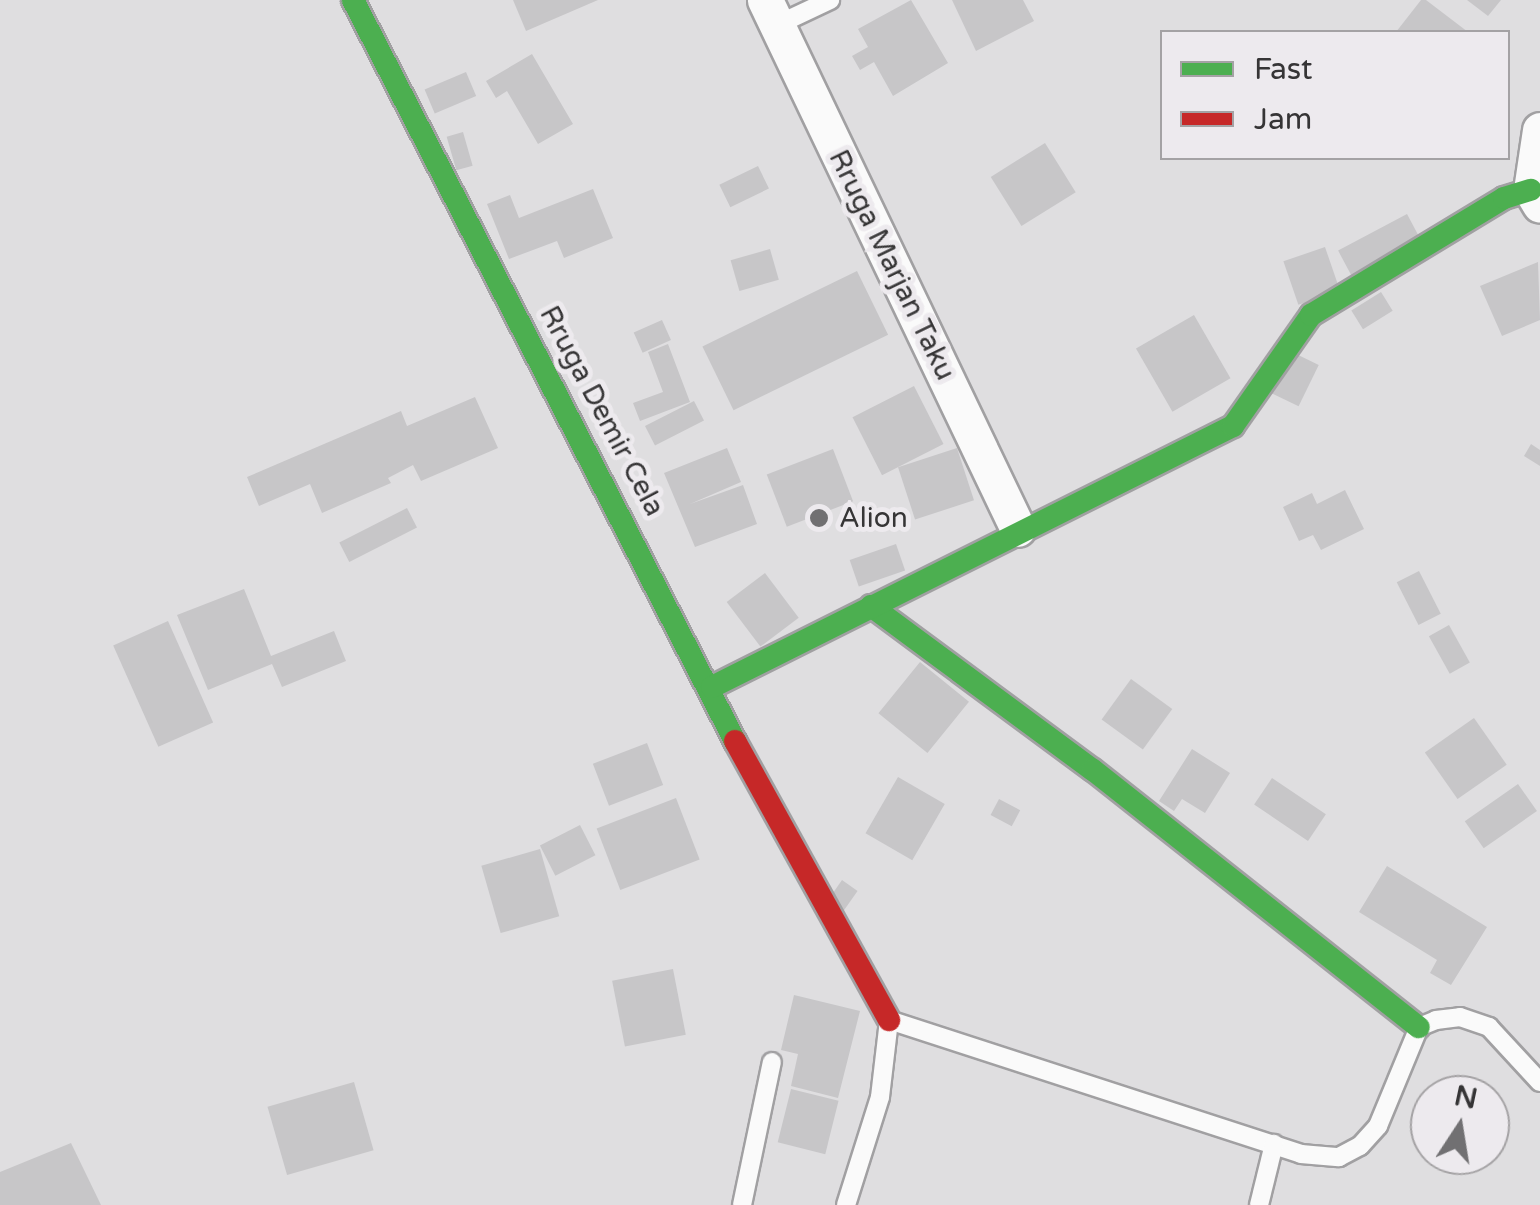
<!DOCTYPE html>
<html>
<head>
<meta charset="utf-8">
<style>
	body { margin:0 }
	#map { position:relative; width:1540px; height:1205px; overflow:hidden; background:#dfdee0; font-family:"Varela Round",sans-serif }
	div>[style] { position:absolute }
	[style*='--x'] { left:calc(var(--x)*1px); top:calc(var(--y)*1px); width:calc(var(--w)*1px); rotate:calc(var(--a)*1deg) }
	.building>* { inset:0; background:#c7c6c8; transform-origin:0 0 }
	.roads { filter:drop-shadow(2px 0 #a1a0a2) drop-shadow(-2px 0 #a1a0a2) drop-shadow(0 2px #a1a0a2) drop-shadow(0 -2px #a1a0a2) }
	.lane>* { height:18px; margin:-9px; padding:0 9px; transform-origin:9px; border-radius:9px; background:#fafafa }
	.street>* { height:35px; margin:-17.5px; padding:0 17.5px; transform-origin:17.5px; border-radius:17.5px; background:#fafafa }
	.fast>* { height:22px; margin:-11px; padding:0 11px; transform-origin:11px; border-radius:11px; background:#4caf50 }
	.jam>* { height:22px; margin:-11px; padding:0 11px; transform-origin:11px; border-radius:11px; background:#c62828 }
	.dots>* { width:28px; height:28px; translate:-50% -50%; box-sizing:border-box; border:5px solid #edeaee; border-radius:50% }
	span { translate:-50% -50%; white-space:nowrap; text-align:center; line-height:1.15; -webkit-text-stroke:10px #edeaee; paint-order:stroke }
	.street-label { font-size:28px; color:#363536 }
	.poi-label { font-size:28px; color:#363536 }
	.left { translate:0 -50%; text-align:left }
	.legend { position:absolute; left:1160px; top:30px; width:350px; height:130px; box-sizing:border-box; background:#edeaee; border:2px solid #a4a2a4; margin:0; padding:12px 18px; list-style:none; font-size:30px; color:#363536 }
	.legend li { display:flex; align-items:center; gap:20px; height:50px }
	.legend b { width:50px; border:2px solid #a4a2a4 }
	.north { position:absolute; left:1410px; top:1075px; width:100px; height:100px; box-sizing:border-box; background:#edeaee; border:2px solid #a4a2a4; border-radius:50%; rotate:12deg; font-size:28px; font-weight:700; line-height:40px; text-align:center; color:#363536 }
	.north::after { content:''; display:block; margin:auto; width:35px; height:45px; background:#717072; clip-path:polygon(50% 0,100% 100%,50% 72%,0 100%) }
</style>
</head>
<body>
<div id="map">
	<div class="building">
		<div style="clip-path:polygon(513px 0,598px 0,526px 31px)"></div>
		<div style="clip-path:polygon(911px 0,948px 63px,893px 96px,874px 62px,860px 70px,852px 56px,868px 47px,858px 29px)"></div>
		<div style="clip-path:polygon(952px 0,1023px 0,1034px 21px,976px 51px)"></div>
		<div style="clip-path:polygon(1421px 0,1426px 0,1468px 32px,1396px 32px)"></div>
		<div style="clip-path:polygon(1467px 0,1501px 0,1488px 16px)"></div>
		<div style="clip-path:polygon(532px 54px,573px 124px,538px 144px,507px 91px,496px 98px,486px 81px)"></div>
		<div style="left:466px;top:72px;width:26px;height:45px;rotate:67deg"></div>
		<div style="left:463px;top:132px;width:35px;height:17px;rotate:74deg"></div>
		<div style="left:1045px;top:143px;width:58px;height:64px;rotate:58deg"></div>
		<div style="left:758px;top:166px;width:25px;height:43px;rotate:64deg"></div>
		<div style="clip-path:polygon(593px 189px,613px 238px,564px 258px,557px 241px,509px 259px,487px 204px,510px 195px,519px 218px)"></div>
		<div style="left:1407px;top:214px;width:30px;height:78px;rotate:62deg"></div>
		<div style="left:1325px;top:247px;width:46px;height:44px;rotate:71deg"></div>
		<div style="left:770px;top:249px;width:32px;height:41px;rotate:74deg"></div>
		<div style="clip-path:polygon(1538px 262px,1540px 320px,1502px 336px,1480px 286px)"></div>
		<div style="left:857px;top:271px;width:71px;height:172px;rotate:64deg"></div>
		<div style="left:1381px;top:292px;width:22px;height:35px;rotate:58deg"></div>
		<div style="left:1194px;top:315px;width:73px;height:67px;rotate:60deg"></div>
		<div style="left:662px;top:320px;width:22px;height:31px;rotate:66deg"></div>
		<div style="clip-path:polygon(668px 344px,690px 402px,640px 421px,633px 403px,663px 392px,648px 352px)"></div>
		<div style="left:1290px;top:351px;width:32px;height:46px;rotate:26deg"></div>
		<div style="left:914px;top:386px;width:65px;height:69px;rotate:63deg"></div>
		<div style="clip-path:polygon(475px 397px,498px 448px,421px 481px,413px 465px,388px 478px,391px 483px,322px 513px,310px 484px,259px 506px,247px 477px,401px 411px,407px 426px)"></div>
		<div style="left:694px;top:401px;width:22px;height:55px;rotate:63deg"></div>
		<div style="clip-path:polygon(1531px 444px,1540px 450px,1540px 466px,1524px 456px)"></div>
		<div style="clip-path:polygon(727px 448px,741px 482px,690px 504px,743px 485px,757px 524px,695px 547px,664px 473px)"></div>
		<div style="left:957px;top:448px;width:55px;height:62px;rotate:72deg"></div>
		<div style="left:833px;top:449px;width:56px;height:71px;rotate:69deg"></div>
		<div style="clip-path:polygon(1345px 490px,1364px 529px,1321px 550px,1313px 535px,1299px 541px,1283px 507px,1312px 493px,1317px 504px)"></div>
		<div style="left:407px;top:508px;width:22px;height:76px;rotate:63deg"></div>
		<div style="left:896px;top:544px;width:28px;height:49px;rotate:71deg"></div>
		<div style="left:1419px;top:571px;width:48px;height:25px;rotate:63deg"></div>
		<div style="left:765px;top:573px;width:56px;height:48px;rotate:53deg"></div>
		<div style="clip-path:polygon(244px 589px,271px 656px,334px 631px,346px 661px,282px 687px,272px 664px,208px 690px,177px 615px)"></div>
		<div style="left:168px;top:621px;width:111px;height:60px;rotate:66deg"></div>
		<div style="left:1449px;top:625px;width:43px;height:23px;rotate:61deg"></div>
		<div style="left:920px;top:662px;width:63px;height:66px;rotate:39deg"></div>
		<div style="left:1131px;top:679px;width:51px;height:50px;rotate:36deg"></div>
		<div style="left:1474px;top:718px;width:57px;height:60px;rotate:55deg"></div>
		<div style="left:647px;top:743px;width:45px;height:58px;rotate:69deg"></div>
		<div style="clip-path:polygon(1192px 749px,1230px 773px,1205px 813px,1182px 799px,1174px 811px,1159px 801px)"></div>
		<div style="left:898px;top:777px;width:54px;height:65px;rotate:30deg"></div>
		<div style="left:1272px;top:778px;width:65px;height:32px;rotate:34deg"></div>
		<div style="left:1518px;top:784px;width:33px;height:65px;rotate:55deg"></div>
		<div style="left:676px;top:798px;width:66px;height:85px;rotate:69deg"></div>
		<div style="left:999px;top:799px;width:24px;height:18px;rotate:28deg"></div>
		<div style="left:580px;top:825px;width:34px;height:45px;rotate:63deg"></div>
		<div style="left:540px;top:849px;width:70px;height:61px;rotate:74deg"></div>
		<div style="clip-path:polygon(1387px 866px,1487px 927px,1451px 985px,1430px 973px,1437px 960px,1359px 912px)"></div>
		<div style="left:842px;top:880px;width:19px;height:24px;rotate:35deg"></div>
		<div style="left:673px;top:969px;width:67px;height:62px;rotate:79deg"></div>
		<div style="clip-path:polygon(794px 995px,860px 1011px,838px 1098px,791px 1086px,798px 1054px,781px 1050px)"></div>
		<div style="left:354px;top:1082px;width:71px;height:90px;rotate:74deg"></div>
		<div style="left:791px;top:1089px;width:49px;height:55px;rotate:14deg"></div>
		<div style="clip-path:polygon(71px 1143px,101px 1205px,0 1205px,0 1172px)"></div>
	</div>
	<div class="roads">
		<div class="lane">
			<div style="--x:777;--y:25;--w:59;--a:-25.3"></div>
			<div style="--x:742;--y:1205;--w:146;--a:-78.2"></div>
			<div style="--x:846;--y:1205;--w:113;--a:-72.5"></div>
			<div style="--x:880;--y:1097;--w:78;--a:-83.3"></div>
			<div style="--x:889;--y:1020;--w:433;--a:18"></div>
			<div style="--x:1301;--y:1154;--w:38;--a:5"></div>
			<div style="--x:1339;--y:1157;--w:24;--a:-28"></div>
			<div style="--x:1360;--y:1146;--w:27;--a:-48"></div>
			<div style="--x:1378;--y:1126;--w:107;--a:-67.5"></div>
			<div style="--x:1419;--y:1027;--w:18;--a:-22"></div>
			<div style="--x:1436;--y:1020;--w:24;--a:-7"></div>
			<div style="--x:1460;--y:1017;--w:31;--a:19"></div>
			<div style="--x:1489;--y:1027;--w:75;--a:47.2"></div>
			<div style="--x:1259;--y:1205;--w:63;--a:-76.2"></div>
		</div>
		<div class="street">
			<div style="--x:765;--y:0;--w:586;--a:64.44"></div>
			<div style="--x:1540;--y:130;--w:61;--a:98.5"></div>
			<div style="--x:1531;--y:190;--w:17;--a:59"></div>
		</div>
		<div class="fast">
			<div style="--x:353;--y:0;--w:834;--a:62.73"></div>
			<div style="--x:871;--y:606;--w:276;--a:36.5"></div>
			<div style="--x:1093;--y:770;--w:415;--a:38.3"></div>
			<div style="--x:712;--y:687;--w:583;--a:-26.61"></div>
			<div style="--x:1233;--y:426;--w:136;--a:-54.9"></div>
			<div style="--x:1311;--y:315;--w:226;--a:-31.2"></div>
			<div style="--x:1504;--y:198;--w:28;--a:-17"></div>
		</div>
		<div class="jam">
			<div style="--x:735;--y:741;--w:319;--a:61.1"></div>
		</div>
	</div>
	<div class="dots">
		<div style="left:819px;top:518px;background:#717072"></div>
	</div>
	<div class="street-label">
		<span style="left:892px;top:265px;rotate:64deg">Rruga Marjan Taku</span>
		<span style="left:602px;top:411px;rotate:62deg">Rruga Demir Cela</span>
	</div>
	<div class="poi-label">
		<span class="left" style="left:839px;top:518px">Alion</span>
	</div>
	<ul class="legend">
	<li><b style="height:12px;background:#4caf50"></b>Fast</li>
	<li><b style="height:12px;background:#c62828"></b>Jam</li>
	</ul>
	<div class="north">N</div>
</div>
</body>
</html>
